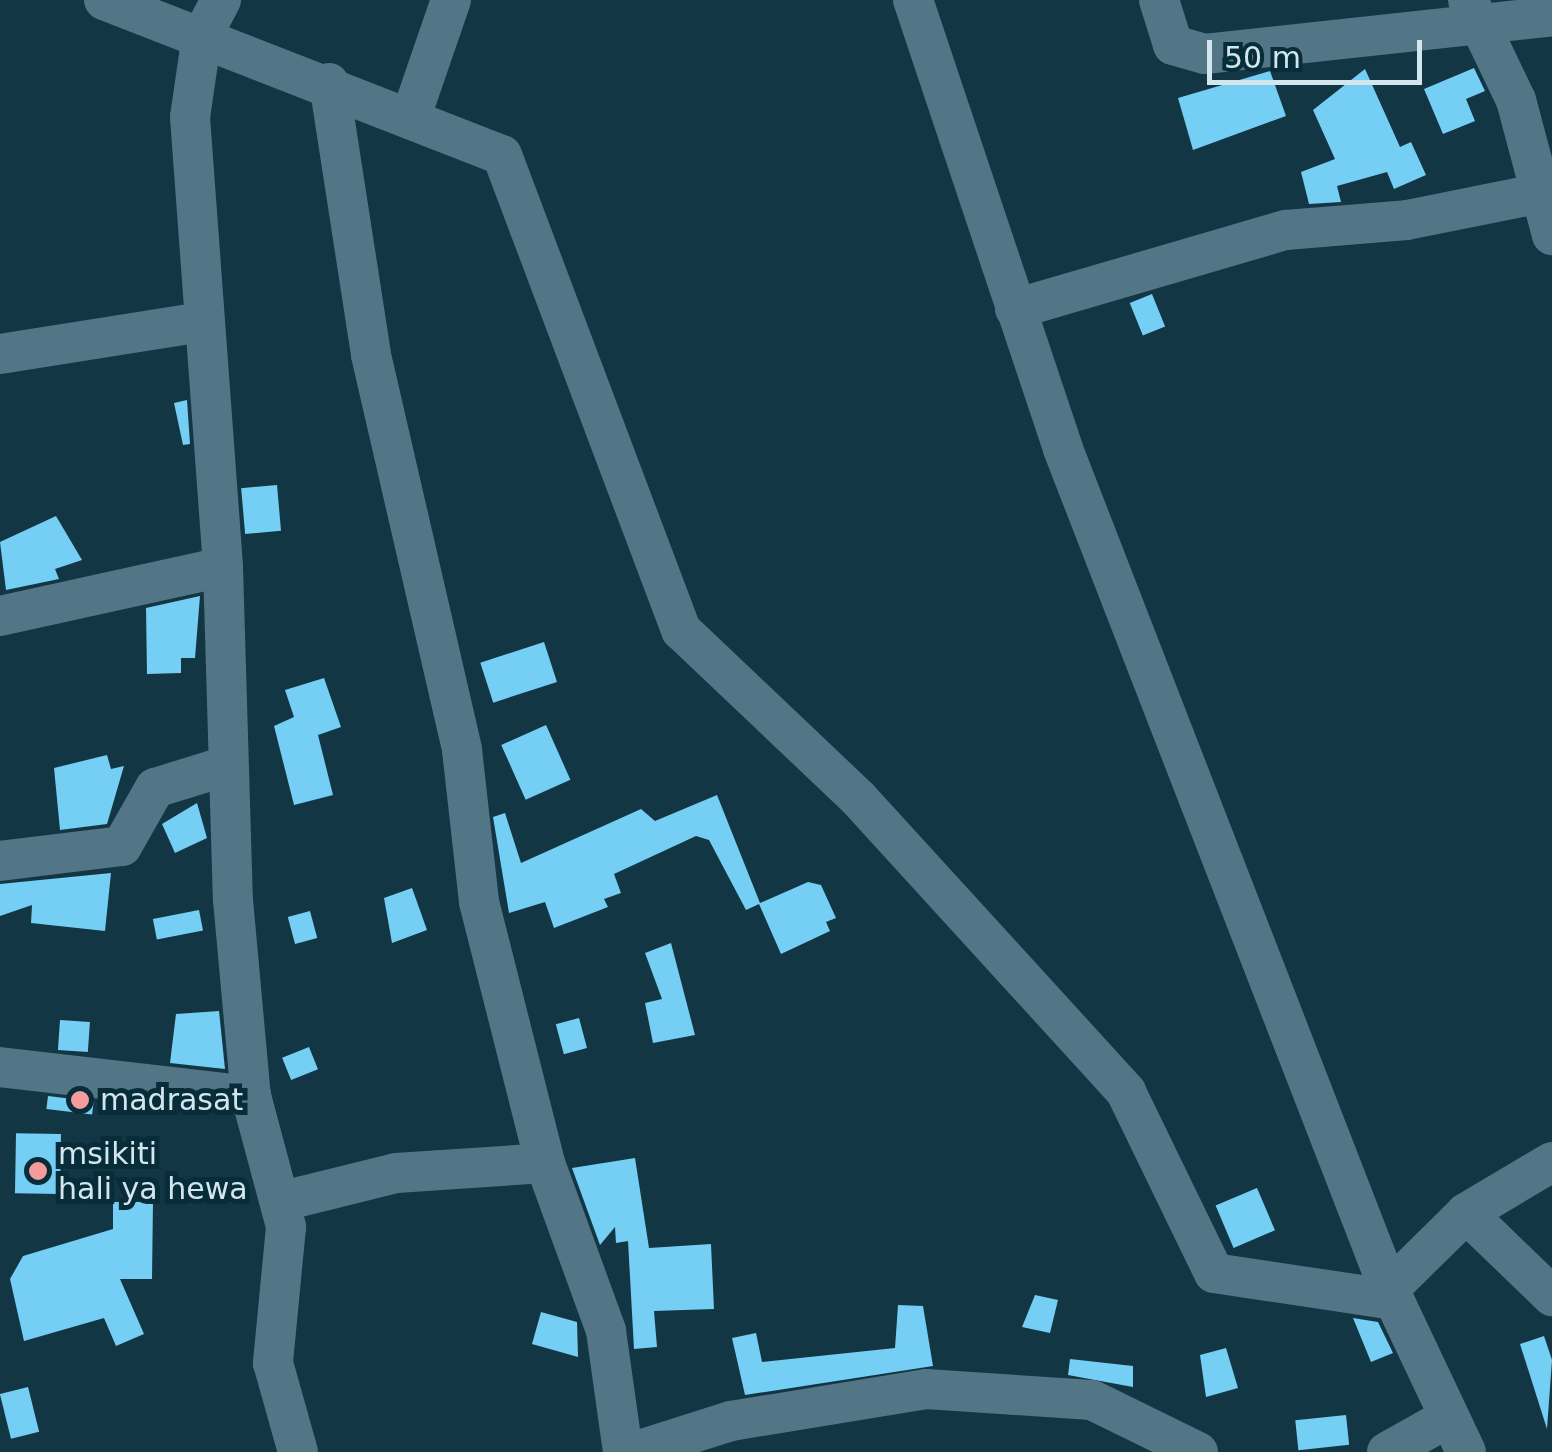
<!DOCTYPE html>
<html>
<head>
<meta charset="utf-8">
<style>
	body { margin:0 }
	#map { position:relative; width:1552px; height:1452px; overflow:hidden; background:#133644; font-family:"DejaVu Sans",sans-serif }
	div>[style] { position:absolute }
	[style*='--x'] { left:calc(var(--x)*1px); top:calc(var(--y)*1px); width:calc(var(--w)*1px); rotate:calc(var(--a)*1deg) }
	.building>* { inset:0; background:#75cef3; transform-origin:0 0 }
	.minor>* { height:40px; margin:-20px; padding:0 20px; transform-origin:20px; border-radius:20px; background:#527686 }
	.dots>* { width:28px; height:28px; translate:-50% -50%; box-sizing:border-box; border:5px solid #072c3a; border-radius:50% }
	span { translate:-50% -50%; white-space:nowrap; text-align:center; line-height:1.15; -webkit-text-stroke:10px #072c3a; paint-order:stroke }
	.poi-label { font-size:30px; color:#d3e6ee }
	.left { translate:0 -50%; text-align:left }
	.scale { position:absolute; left:1207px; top:40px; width:215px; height:45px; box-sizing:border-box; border:5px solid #d3e6ee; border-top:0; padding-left:12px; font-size:30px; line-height:35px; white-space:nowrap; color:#d3e6ee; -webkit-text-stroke:8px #072c3a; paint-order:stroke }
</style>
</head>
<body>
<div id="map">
	<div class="building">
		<div style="clip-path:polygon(1474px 68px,1485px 91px,1466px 99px,1475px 121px,1443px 134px,1424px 89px)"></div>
		<div style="clip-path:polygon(1365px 69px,1400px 147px,1411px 142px,1426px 175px,1394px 189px,1387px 172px,1337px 186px,1341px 202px,1309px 204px,1301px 172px,1335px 159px,1313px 110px)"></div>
		<div style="clip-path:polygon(1270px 71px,1286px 116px,1193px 150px,1178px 98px)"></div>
		<div style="left:1152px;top:294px;width:35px;height:24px;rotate:68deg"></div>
		<div style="clip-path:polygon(187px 400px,190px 444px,183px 445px,174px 403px)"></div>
		<div style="left:277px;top:485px;width:46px;height:36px;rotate:85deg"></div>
		<div style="clip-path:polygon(56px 516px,82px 560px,55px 569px,59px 579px,6px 590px,0 542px)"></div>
		<div style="clip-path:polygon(200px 596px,195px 658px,181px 658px,181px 673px,147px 674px,146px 608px)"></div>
		<div style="left:544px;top:642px;width:42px;height:67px;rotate:72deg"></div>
		<div style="clip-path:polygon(324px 678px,341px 727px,318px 735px,333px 795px,294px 805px,274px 726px,294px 717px,285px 690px)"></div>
		<div style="left:546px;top:725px;width:60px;height:49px;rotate:66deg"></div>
		<div style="clip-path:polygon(107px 755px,111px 769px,124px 766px,107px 824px,60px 830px,54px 768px)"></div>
		<div style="clip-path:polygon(717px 795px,760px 903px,808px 882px,821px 885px,836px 918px,826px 922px,830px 931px,781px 954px,759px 904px,746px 910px,709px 840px,696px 836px,614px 874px,621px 893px,604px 899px,608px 907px,554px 928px,545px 902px,509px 913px,493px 817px,505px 813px,521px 863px,641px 809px,655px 821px)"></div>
		<div style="clip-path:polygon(197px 803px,207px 838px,175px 853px,162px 824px)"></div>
		<div style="clip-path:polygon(111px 873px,105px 931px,31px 923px,32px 905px,0 916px,0 884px)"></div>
		<div style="clip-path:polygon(412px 888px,427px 930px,392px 943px,384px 898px)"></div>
		<div style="left:199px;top:910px;width:21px;height:47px;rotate:79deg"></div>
		<div style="left:310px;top:911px;width:28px;height:23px;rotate:75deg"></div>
		<div style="clip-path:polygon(671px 943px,695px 1035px,653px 1043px,645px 1003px,662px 999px,645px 953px)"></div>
		<div style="clip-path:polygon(219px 1011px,225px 1069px,170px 1063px,176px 1014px)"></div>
		<div style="left:579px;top:1018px;width:31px;height:24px;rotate:75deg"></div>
		<div style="left:60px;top:1020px;width:30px;height:30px;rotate:4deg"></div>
		<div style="left:309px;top:1047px;width:24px;height:29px;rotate:68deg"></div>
		<div style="left:48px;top:1096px;width:46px;height:13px;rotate:7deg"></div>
		<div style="left:61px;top:1134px;width:60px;height:45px;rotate:91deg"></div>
		<div style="clip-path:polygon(635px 1158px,649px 1248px,711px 1244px,714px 1309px,654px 1311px,657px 1347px,634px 1349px,628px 1241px,616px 1243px,615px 1227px,600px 1245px,572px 1168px)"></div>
		<div style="left:1257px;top:1188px;width:46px;height:45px;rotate:67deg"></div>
		<div style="clip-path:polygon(113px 1202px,153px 1202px,152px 1279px,120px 1279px,144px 1334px,116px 1346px,104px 1318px,24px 1341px,10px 1279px,23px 1256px,113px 1229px)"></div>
		<div style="clip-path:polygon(1035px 1295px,1058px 1300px,1050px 1333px,1022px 1327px)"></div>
		<div style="clip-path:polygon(898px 1305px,923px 1306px,933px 1366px,745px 1395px,732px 1338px,756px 1333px,762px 1362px,895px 1348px)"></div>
		<div style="clip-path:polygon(541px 1312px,577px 1322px,578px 1357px,532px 1344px)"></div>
		<div style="clip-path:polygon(1353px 1318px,1378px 1322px,1393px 1353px,1371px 1362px)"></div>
		<div style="clip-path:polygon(1544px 1336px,1552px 1360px,1547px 1429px,1520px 1344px)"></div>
		<div style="clip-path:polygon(1226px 1348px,1238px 1388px,1206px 1397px,1200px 1355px)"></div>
		<div style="clip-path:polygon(1070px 1359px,1133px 1366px,1133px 1387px,1068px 1375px)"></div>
		<div style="left:28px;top:1387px;width:46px;height:29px;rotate:76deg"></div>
		<div style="left:1346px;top:1415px;width:30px;height:51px;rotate:84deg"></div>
	</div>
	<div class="minor">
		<div style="--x:104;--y:0;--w:427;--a:21.3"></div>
		<div style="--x:502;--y:155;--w:508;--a:69.35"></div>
		<div style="--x:681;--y:630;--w:244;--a:43.5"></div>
		<div style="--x:858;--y:798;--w:398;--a:47.6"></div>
		<div style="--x:1126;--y:1092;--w:201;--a:64.1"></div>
		<div style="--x:1214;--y:1273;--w:182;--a:8.5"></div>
		<div style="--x:221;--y:0;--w:40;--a:118"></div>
		<div style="--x:202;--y:35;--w:83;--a:98.3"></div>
		<div style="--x:190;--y:117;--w:451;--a:85.8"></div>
		<div style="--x:223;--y:567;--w:333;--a:88.3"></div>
		<div style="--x:233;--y:900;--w:197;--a:84.8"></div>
		<div style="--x:251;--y:1096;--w:136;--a:75"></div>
		<div style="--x:286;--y:1227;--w:137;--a:95.5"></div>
		<div style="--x:273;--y:1363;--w:92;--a:74.3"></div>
		<div style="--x:913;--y:0;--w:473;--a:71.5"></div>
		<div style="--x:1063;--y:449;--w:901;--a:68.79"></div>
		<div style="--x:1389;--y:1289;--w:180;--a:64.7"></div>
		<div style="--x:1159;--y:0;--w:47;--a:72.7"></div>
		<div style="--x:1173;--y:45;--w:33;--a:16"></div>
		<div style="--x:1205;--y:54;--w:349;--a:-6.2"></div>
		<div style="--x:1468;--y:0;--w:111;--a:64.4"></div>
		<div style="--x:1516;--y:100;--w:140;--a:75.1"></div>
		<div style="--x:329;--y:83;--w:275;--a:81.2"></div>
		<div style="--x:371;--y:355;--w:405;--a:77"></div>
		<div style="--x:462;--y:750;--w:153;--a:83.6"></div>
		<div style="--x:479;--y:902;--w:269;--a:75.8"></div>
		<div style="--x:545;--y:1163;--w:179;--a:70"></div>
		<div style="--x:606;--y:1331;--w:122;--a:82"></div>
		<div style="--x:410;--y:119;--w:126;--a:-71"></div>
		<div style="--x:1015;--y:309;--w:282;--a:-16.3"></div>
		<div style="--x:1286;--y:230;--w:121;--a:-4.7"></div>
		<div style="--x:1407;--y:220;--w:138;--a:-11.3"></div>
		<div style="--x:0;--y:354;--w:206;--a:-9"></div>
		<div style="--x:0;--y:616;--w:228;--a:-12.4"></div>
		<div style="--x:0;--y:861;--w:123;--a:-7"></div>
		<div style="--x:122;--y:846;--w:67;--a:-60.4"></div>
		<div style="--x:155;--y:788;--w:74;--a:-17.2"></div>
		<div style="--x:0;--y:1067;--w:253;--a:6.6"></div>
		<div style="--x:283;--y:1201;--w:116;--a:-13.9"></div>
		<div style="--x:396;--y:1173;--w:149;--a:-3.8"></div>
		<div style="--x:1466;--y:1213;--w:120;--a:44"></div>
		<div style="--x:1389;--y:1289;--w:108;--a:-44.6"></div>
		<div style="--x:1466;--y:1213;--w:100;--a:-30.7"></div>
		<div style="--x:633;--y:1452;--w:103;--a:-17.6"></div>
		<div style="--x:731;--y:1421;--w:198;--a:-9.3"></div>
		<div style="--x:926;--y:1389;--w:166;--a:3.8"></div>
		<div style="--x:1092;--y:1400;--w:118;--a:26.1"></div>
		<div style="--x:1387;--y:1452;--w:68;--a:-29.2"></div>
	</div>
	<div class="dots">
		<div style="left:80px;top:1100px;background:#f59b9b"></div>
		<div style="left:38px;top:1171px;background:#f59b9b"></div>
	</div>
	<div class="poi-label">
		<span class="left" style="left:100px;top:1100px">madrasat</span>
		<span class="left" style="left:58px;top:1171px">msikiti<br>hali ya hewa</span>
	</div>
	<div class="scale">50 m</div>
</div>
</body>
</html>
